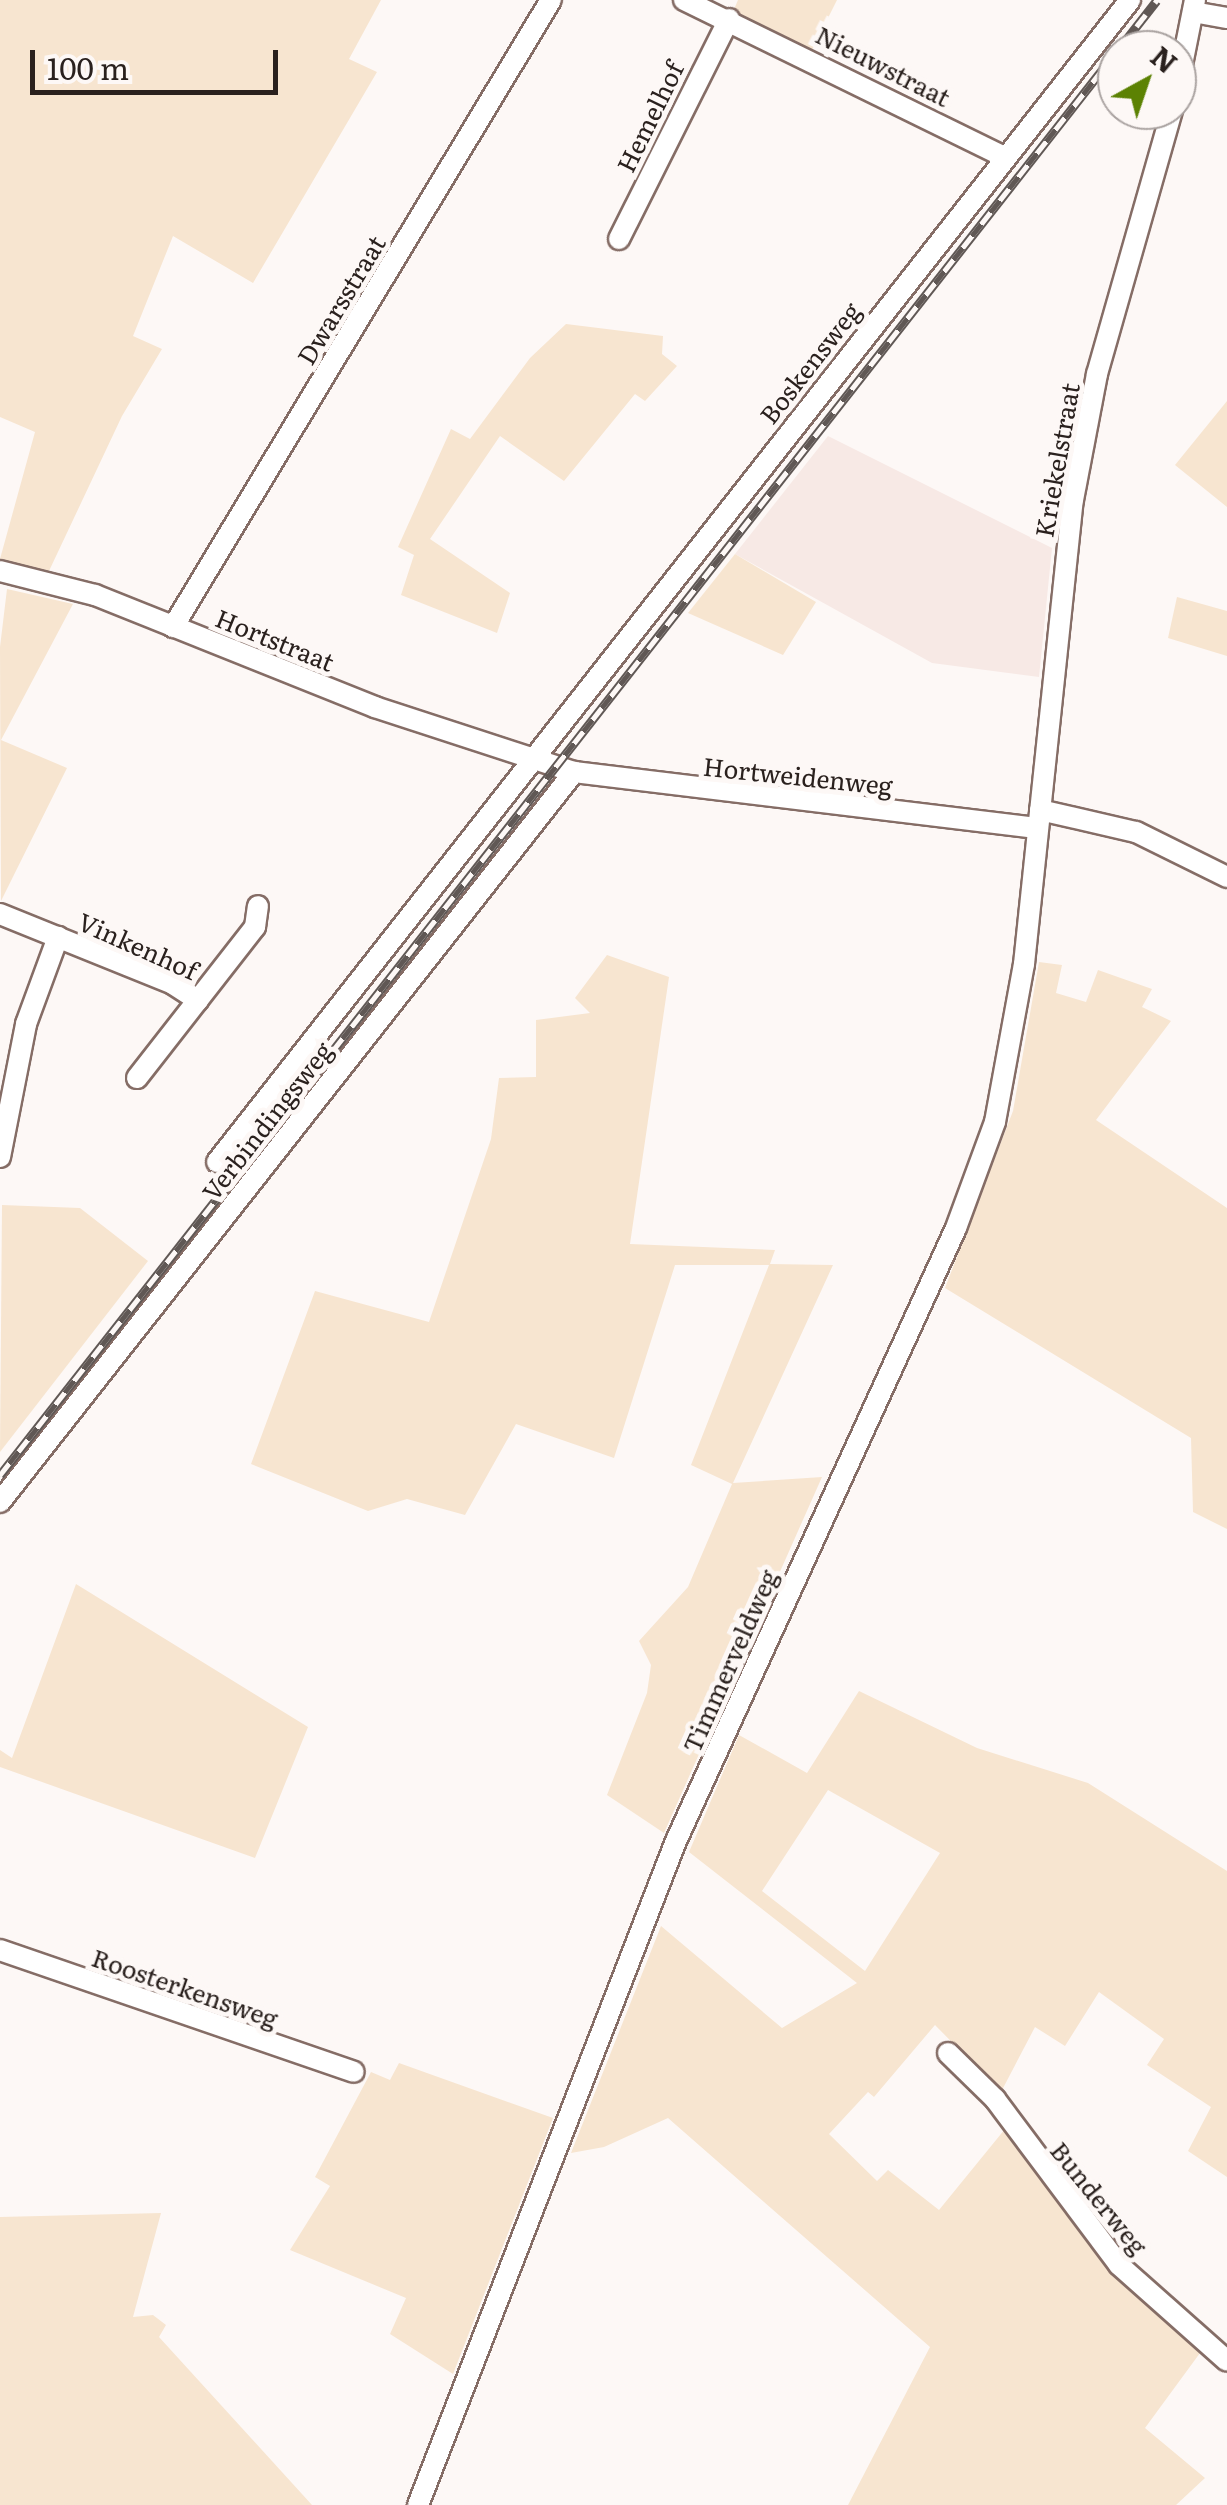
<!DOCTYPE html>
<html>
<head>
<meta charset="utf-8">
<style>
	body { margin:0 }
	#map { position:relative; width:1227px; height:2505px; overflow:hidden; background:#fdf8f6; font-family:Literata,serif }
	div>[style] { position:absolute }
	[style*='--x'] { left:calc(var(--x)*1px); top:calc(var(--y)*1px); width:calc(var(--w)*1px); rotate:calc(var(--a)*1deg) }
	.built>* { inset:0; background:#f7e9e5 }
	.green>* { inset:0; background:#f7e5d0 }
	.roads { filter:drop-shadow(2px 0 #856d66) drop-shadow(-2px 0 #856d66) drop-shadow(0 2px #856d66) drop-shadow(0 -2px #856d66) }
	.minor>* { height:20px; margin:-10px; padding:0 10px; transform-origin:10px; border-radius:10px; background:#fff }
	.rail>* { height:9px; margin-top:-4.5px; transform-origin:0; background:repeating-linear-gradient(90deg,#fdf8f6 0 15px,#605855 0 30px); box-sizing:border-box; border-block:2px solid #605855 }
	span { translate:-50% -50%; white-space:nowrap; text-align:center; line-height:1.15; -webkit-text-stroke:10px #fdf8f6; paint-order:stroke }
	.street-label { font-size:25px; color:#2a211e }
	.north { position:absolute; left:1097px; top:30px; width:100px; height:100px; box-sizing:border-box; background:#fdf8f6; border:2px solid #a9a2a0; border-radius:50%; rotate:40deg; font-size:28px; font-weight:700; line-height:40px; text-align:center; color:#2a211e }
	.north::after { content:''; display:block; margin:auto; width:35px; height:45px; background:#5c8203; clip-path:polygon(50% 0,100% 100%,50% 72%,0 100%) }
	.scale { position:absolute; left:30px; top:50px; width:248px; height:45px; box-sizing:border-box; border:5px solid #2a211e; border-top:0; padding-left:12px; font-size:30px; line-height:35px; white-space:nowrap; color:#2a211e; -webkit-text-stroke:8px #fdf8f6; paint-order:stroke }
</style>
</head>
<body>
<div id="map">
	<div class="built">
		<div style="clip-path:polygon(828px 436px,1052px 548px,1039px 677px,932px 663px,735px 554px)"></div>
	</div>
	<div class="green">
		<div style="clip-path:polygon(0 0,381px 0,349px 59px,377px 72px,253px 283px,173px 236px,133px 336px,162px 349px,122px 416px,49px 571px,0 559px,35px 432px,0 417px)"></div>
		<div style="clip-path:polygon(738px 0,837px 0,811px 52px,732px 14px)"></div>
		<div style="clip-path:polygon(566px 324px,663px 336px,662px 354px,677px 366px,645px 401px,635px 394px,564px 481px,500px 436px,430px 539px,510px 593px,497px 633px,401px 595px,414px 555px,398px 547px,451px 429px,470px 439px,530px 358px)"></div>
		<div style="clip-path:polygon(1227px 401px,1227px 507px,1175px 465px)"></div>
		<div style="clip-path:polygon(735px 554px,816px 602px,783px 655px,688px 613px)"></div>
		<div style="clip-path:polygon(7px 589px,73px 604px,1px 740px,67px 768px,1px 901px,0 647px)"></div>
		<div style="clip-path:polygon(1177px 597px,1227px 611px,1227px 656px,1168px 638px)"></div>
		<div style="clip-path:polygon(607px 955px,669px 977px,630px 1244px,775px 1250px,770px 1264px,833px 1265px,733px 1483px,822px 1477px,664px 1833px,607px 1795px,647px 1693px,651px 1665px,639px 1641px,688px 1587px,732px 1484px,691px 1465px,769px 1265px,675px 1265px,614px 1458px,516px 1424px,465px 1515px,407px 1499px,368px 1511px,251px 1464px,315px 1291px,429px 1322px,491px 1139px,499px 1078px,536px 1077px,536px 1020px,590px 1013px,575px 998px)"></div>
		<div style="clip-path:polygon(1039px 962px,1062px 965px,1056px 993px,1086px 1002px,1098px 970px,1152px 989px,1142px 1007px,1171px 1021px,1096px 1120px,1227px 1208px,1227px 1529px,1193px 1512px,1191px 1438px,945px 1288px,1013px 1111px)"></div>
		<div style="clip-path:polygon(2px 1205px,80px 1208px,148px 1261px,0 1452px)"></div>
		<div style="clip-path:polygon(76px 1584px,308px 1727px,255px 1858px,0 1767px,0 1750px,12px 1758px)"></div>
		<div style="clip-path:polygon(evenodd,859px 1691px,977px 1748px,1088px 1783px,1227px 1871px,1227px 2177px,1188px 2151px,1211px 2107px,1147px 2065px,1164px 2039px,1099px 1992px,1065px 2046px,1035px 2027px,1001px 2092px,935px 2025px,874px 2097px,868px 2092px,829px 2134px,877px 2181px,888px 2170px,939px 2210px,1005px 2129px,1144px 2301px,1200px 2353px,1145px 2428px,1205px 2478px,1176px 2505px,848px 2505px,930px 2347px,668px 2118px,604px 2147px,571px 2153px,661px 1926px,782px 2028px,857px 1983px,689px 1852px,739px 1735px,807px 1773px,859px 1691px,828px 1790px,940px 1853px,865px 1971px,762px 1891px,828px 1790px)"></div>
		<div style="clip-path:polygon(399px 2063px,553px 2118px,453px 2374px,390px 2334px,406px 2298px,290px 2250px,330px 2186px,315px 2177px,371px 2072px,390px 2080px)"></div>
		<div style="clip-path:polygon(161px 2213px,133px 2317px,153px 2315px,166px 2325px,159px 2337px,312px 2505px,0 2505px,0 2217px)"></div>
	</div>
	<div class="roads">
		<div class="minor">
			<div style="--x:684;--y:0;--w:354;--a:26.1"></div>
			<div style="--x:1193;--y:12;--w:35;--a:10"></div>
			<div style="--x:1177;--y:90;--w:92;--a:-78.7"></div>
			<div style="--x:619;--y:239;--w:246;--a:-63.4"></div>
			<div style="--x:0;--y:571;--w:98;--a:14.2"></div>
			<div style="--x:95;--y:595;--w:302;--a:21.8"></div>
			<div style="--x:375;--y:707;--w:209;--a:18.1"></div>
			<div style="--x:574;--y:772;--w:466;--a:6.9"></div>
			<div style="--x:173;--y:627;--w:732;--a:-58.92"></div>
			<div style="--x:1040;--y:810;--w:98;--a:12.9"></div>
			<div style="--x:1136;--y:832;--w:102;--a:26.3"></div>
			<div style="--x:0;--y:914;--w:187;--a:22"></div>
			<div style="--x:173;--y:984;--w:30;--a:33"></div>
			<div style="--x:137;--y:1078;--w:192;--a:-52"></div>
			<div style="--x:255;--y:927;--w:21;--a:-82"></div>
			<div style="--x:0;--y:1157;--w:136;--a:-78.9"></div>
			<div style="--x:26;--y:1024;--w:93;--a:-69.8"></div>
			<div style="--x:217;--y:1162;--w:1478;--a:-51.84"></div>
			<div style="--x:0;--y:1502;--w:929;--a:-51.82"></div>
			<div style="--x:0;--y:1950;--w:374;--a:19"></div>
			<div style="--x:948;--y:2053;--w:66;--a:44.4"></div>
			<div style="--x:995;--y:2099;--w:207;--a:53.2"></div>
			<div style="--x:1119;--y:2265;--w:144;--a:41.6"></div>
			<div style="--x:418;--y:2505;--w:712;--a:-68.77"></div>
			<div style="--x:676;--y:1841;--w:674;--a:-65.45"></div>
			<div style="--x:956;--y:1228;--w:113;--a:-69.8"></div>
			<div style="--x:995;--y:1122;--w:161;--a:-79.6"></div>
			<div style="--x:1024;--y:964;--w:467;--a:-84"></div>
			<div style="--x:1073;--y:500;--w:128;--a:-79.2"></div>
			<div style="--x:1097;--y:374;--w:274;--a:-74.1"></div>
		</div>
	</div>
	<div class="rail">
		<div style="--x:1118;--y:50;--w:63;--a:-52"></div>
		<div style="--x:0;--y:1475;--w:1810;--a:-51.89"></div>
	</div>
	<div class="street-label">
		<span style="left:883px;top:66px;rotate:27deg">Nieuwstraat</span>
		<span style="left:650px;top:117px;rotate:-64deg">Hemelhof</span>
		<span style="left:341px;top:300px;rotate:-59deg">Dwarsstraat</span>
		<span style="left:810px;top:363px;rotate:-52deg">Boskensweg</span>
		<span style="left:1057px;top:460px;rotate:-80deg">Kriekelstraat</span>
		<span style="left:275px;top:640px;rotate:22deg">Hortstraat</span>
		<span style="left:798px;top:776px;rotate:6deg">Hortweidenweg</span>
		<span style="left:138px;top:946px;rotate:24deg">Vinkenhof</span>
		<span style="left:267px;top:1121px;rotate:-52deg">Verbindingsweg</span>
		<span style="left:730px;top:1661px;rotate:-66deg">Timmerveldweg</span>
		<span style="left:185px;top:1988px;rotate:19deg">Roosterkensweg</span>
		<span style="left:1099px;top:2198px;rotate:51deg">Bunderweg</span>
	</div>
	<div class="north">N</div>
	<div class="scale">100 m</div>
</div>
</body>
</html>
